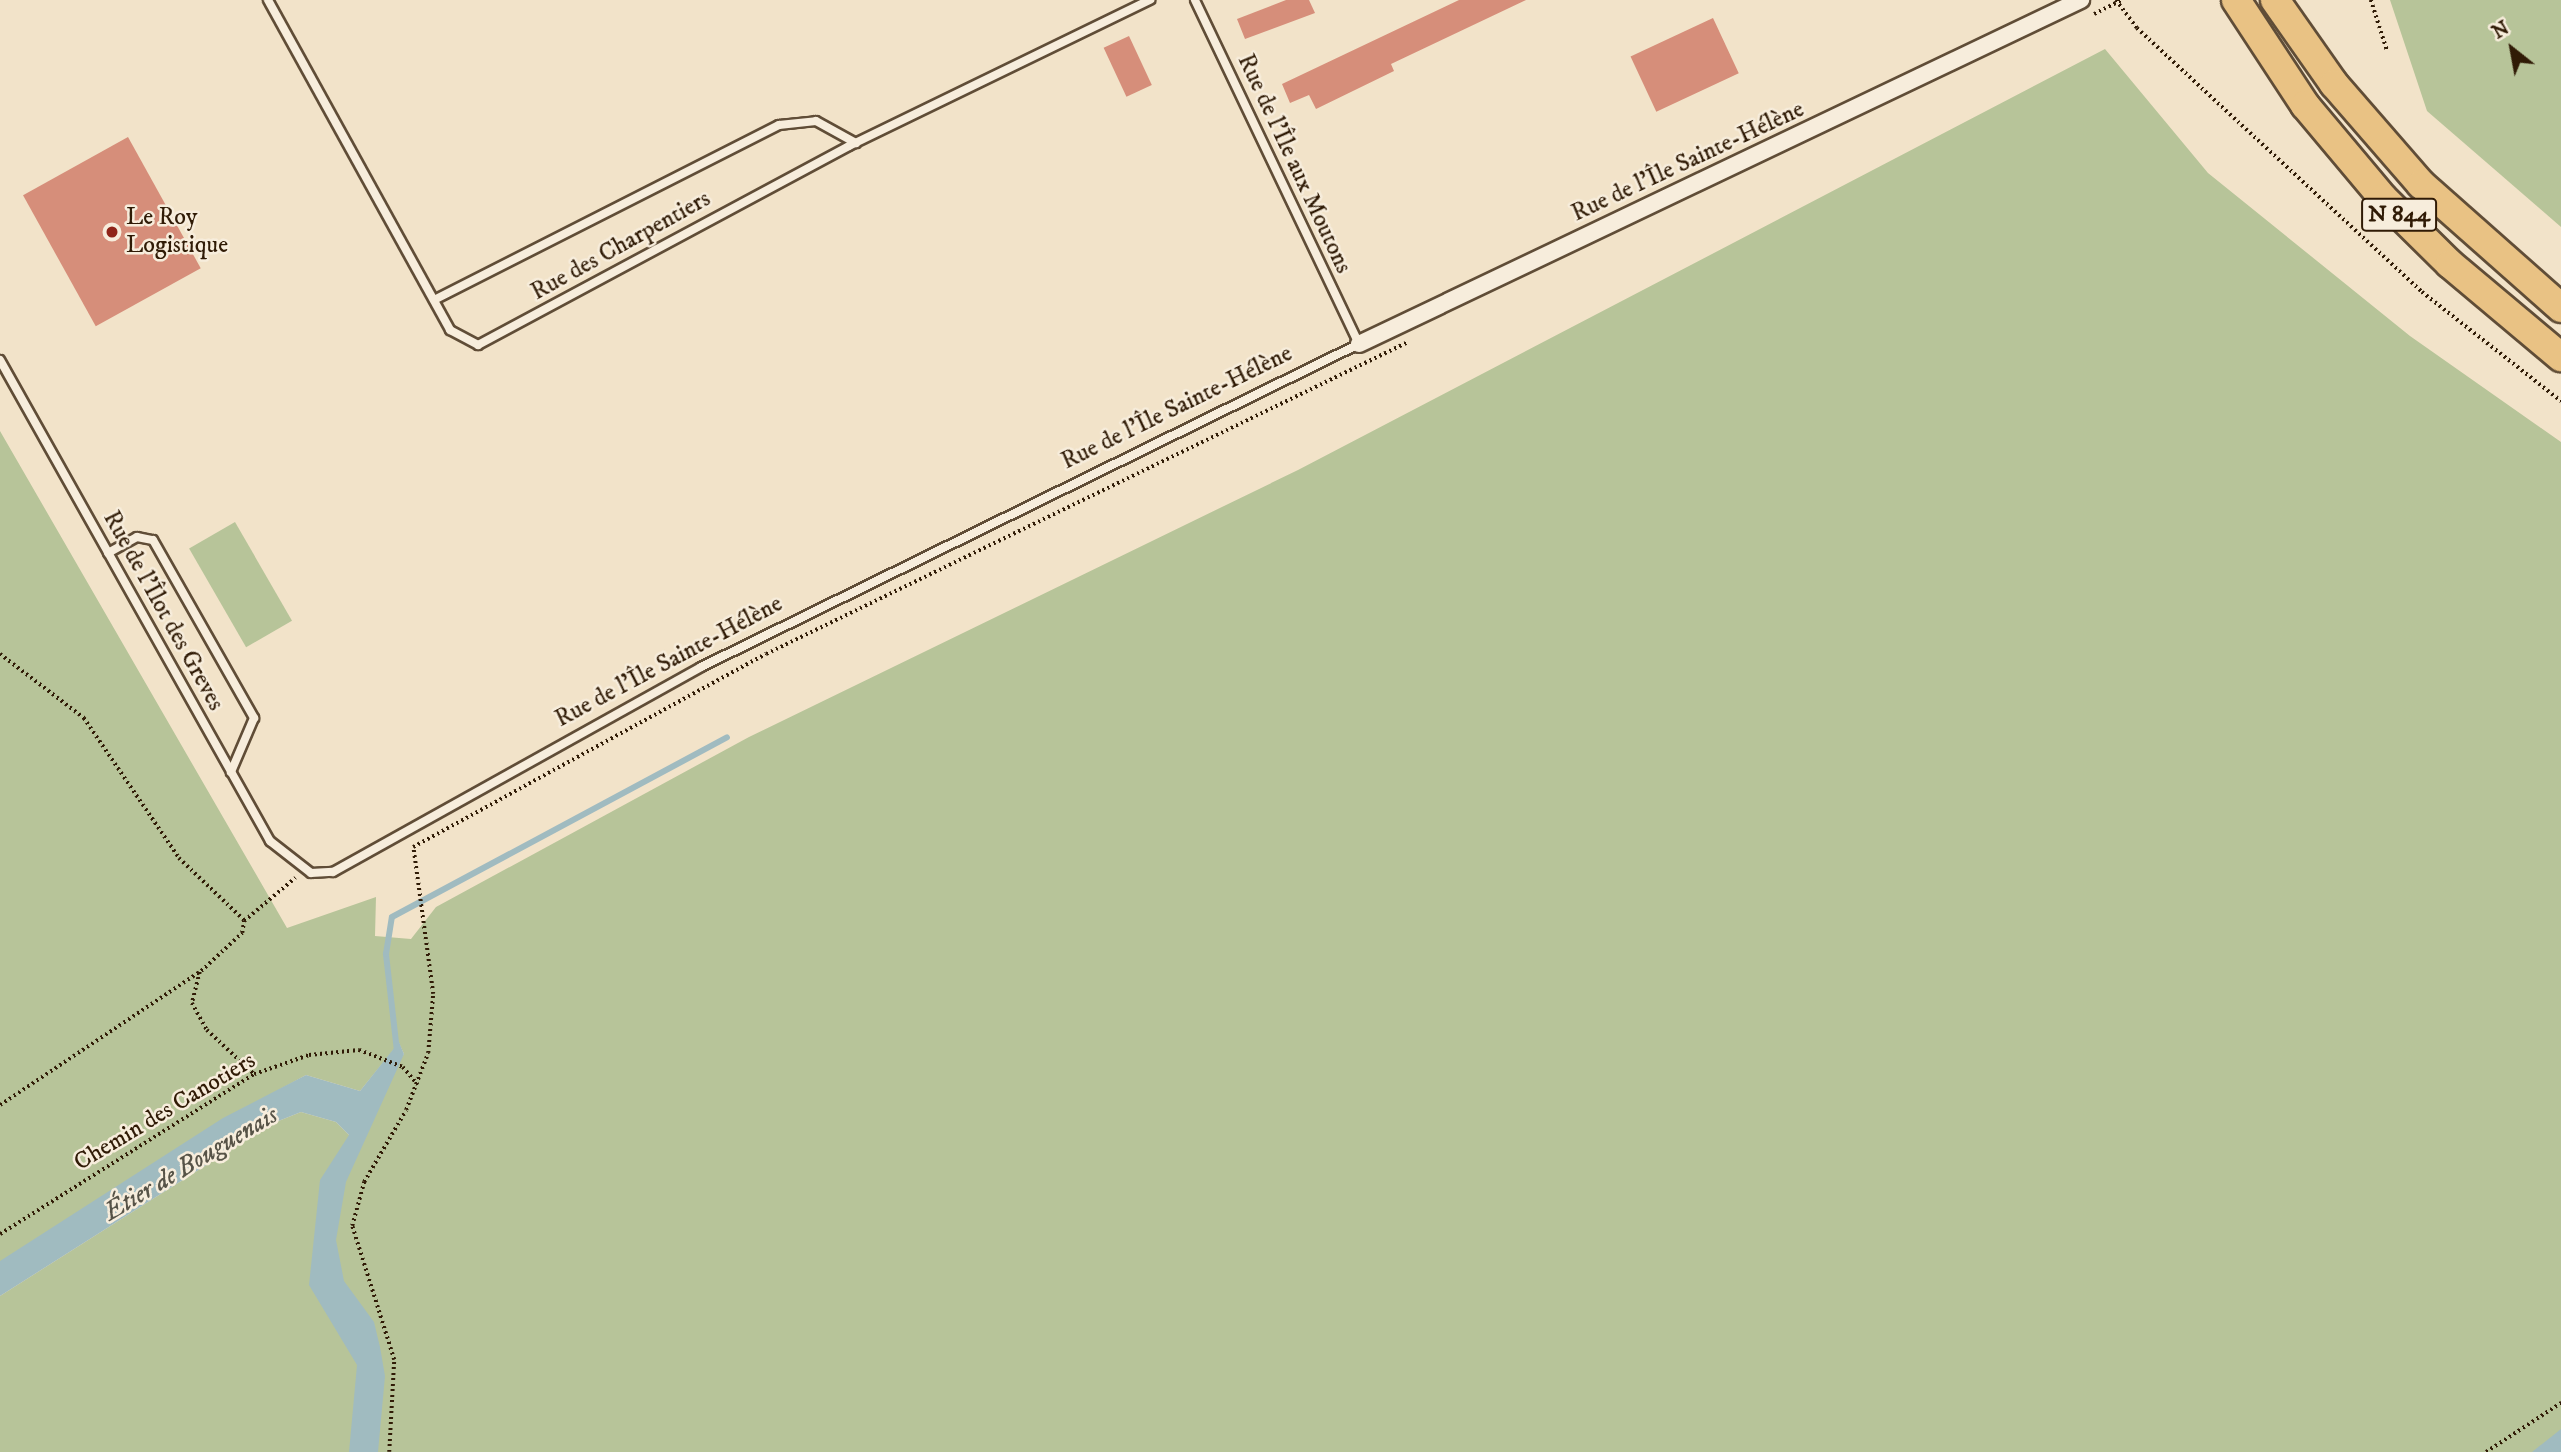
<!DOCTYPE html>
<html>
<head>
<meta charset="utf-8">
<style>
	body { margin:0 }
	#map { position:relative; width:2561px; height:1452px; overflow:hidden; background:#f2e3c9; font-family:"IM FELL DW Pica",serif }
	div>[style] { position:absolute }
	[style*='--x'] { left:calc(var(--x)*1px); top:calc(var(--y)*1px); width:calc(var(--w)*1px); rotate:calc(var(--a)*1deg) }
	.green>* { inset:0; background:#b7c499; transform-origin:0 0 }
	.water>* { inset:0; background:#a0bbc0 }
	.stream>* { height:6px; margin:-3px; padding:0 3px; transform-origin:3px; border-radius:3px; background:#a0bbc0 }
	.building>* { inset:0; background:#d68e7a; transform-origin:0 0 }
	.path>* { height:3.5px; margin-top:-1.75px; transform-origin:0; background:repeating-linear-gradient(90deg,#301b06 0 2px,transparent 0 5.5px) }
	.roads { filter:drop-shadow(2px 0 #604d37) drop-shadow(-2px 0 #604d37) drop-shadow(0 2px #604d37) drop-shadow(0 -2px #604d37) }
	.lane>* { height:8px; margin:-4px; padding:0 4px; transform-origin:4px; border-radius:4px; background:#f7eddc }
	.street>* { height:16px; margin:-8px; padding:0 8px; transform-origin:8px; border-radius:8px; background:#f7eddc }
	.highway>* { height:28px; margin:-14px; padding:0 14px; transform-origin:14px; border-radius:14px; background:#e9c284 }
	.dots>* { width:19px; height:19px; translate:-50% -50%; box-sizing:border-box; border:4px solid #f7eddc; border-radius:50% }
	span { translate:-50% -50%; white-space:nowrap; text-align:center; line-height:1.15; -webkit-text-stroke:5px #f7eddc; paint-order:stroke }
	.shield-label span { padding:2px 5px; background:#f7eddc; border:2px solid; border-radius:5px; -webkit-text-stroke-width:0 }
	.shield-label { font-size:23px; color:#301b06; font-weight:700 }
	.street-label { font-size:24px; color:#301b06 }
	.poi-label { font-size:24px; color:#301b06 }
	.left { translate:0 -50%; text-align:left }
	.water-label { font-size:26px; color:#575347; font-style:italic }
	.north { position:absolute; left:2477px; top:14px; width:70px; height:70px; -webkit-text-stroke:5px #f7eddc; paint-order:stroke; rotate:329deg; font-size:19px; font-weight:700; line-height:28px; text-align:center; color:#301b06 }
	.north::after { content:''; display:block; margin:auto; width:24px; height:32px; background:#301b06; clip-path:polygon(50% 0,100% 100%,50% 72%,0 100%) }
</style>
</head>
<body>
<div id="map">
	<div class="green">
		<div style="clip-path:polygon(2390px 0,2561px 0,2561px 227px,2427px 111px)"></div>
		<div style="clip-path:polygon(2105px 49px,2208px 173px,2410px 336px,2561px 442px,2561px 1452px,0 1452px,0 1296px,271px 1124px,301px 1112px,336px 1122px,349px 1135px,404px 1054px,399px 1043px,360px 1091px,306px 1075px,264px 1098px,0 1282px,0 431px,287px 928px,376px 897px,375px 936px,411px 939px,436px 907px,749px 737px,1298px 470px)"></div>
		<div style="left:235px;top:522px;width:114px;height:53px;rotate:60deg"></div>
	</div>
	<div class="water">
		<div style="clip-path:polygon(399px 1042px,404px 1054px,346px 1182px,336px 1240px,344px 1281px,374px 1322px,380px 1347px,385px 1376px,378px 1452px,349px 1452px,357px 1365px,309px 1285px,320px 1180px,349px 1135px,336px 1122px,301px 1112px,271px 1124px,0 1296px,0 1261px,223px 1118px,306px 1075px,360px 1091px)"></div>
		<div style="clip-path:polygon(2561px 1429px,2561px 1452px,2532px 1452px)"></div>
	</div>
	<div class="stream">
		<div style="--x:397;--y:1051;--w:98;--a:-96.5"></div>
		<div style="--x:386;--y:954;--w:37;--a:-81"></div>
		<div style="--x:392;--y:917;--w:380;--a:-28.2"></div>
	</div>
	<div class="building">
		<div style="clip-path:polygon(1286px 0,1309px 0,1315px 13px,1245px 39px,1237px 19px)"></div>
		<div style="clip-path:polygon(1459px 0,1526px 0,1391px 64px,1394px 71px,1316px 109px,1309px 95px,1290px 103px,1282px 84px)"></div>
		<div style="left:1713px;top:18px;width:61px;height:91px;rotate:65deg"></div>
		<div style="left:1129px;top:36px;width:54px;height:28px;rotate:65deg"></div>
		<div style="left:128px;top:137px;width:150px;height:120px;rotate:61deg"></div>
	</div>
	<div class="path">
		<div style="--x:2116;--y:0;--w:35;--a:53"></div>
		<div style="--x:2137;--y:28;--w:388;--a:42.8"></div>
		<div style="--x:2422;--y:292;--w:177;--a:38.1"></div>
		<div style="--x:2371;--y:0;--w:52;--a:72.3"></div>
		<div style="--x:2094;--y:14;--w:31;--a:-27"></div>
		<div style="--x:0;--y:654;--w:106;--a:37.3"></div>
		<div style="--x:84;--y:718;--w:169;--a:55.8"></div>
		<div style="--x:179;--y:858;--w:90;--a:43.6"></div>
		<div style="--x:200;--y:972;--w:32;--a:104"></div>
		<div style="--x:192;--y:1003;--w:31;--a:61"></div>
		<div style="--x:207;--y:1030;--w:64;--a:43.1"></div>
		<div style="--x:0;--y:1105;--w:242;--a:-33.7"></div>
		<div style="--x:201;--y:971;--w:56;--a:-42.8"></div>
		<div style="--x:242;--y:933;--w:12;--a:-81"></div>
		<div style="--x:244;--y:921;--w:67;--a:-40.1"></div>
		<div style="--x:0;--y:1234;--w:300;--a:-32.2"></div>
		<div style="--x:254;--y:1074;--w:58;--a:-19.1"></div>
		<div style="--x:309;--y:1055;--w:50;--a:-5.7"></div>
		<div style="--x:359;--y:1050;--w:47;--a:21.1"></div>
		<div style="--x:403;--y:1067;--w:23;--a:50"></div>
		<div style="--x:389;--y:1452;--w:92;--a:-86.9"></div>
		<div style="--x:394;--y:1360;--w:140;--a:-107.4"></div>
		<div style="--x:352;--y:1226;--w:46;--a:-74.7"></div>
		<div style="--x:364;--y:1182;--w:83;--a:-59.7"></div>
		<div style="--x:406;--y:1110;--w:61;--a:-68.9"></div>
		<div style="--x:428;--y:1053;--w:59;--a:-85.2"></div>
		<div style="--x:433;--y:994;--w:148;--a:-97.7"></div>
		<div style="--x:413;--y:847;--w:402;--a:-28.7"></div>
		<div style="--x:766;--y:654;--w:714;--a:-25.92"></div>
		<div style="--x:2486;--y:1452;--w:90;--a:-33.2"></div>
	</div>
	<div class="roads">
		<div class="lane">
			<div style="--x:268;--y:0;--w:377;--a:61.1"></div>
			<div style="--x:450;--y:330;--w:32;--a:28"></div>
			<div style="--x:478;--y:345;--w:421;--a:-28.2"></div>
			<div style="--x:849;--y:146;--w:335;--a:-25.9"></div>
			<div style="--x:434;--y:300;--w:387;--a:-26.9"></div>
			<div style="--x:779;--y:125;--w:37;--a:-6"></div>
			<div style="--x:816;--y:121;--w:46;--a:28.8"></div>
			<div style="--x:0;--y:360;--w:552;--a:60.69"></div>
			<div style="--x:270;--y:841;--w:52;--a:38"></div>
			<div style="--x:311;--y:873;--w:22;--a:-3"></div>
			<div style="--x:333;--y:872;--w:421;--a:-29.1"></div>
			<div style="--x:701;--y:667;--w:733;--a:-26.15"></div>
			<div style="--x:1359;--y:344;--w:381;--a:-115.5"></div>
			<div style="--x:108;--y:553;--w:33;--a:-29"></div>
			<div style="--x:137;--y:537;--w:16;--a:11"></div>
			<div style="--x:153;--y:540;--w:205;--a:60.4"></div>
			<div style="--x:254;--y:718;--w:59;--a:113.1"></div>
		</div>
		<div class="street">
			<div style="--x:1359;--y:344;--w:800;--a:-25.48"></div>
		</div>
		<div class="highway">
			<div style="--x:2236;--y:0;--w:126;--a:56.7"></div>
			<div style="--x:2305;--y:105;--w:121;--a:50"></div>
			<div style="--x:2383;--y:198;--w:94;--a:44.6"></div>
			<div style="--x:2450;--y:264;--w:145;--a:40"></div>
			<div style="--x:2275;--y:0;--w:103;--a:54.9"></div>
			<div style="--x:2334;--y:84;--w:133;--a:49"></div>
			<div style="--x:2421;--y:184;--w:187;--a:41.5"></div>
		</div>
	</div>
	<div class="dots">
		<div style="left:112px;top:232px;background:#8f2418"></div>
	</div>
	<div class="shield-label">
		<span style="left:2399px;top:215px">N 844</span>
	</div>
	<div class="street-label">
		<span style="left:1688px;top:162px;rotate:-25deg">Rue de l'Île Sainte-Hélène</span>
		<span style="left:1294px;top:164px;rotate:65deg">Rue de l'Île aux Moutons</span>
		<span style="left:621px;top:246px;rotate:-29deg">Rue des Charpentiers</span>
		<span style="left:1177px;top:408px;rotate:-26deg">Rue de l'Île Sainte-Hélène</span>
		<span style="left:163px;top:611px;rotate:61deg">Rue de l'Îlot des Greves</span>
		<span style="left:669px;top:662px;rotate:-28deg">Rue de l'Île Sainte-Hélène</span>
		<span style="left:165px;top:1112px;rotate:-31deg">Chemin des Canotiers</span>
	</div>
	<div class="poi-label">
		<span class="left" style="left:126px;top:232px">Le Roy<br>Logistique</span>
	</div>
	<div class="water-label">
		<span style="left:191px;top:1164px;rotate:-31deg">Étier de Bouguenais</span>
	</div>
	<div class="north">N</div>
</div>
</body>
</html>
